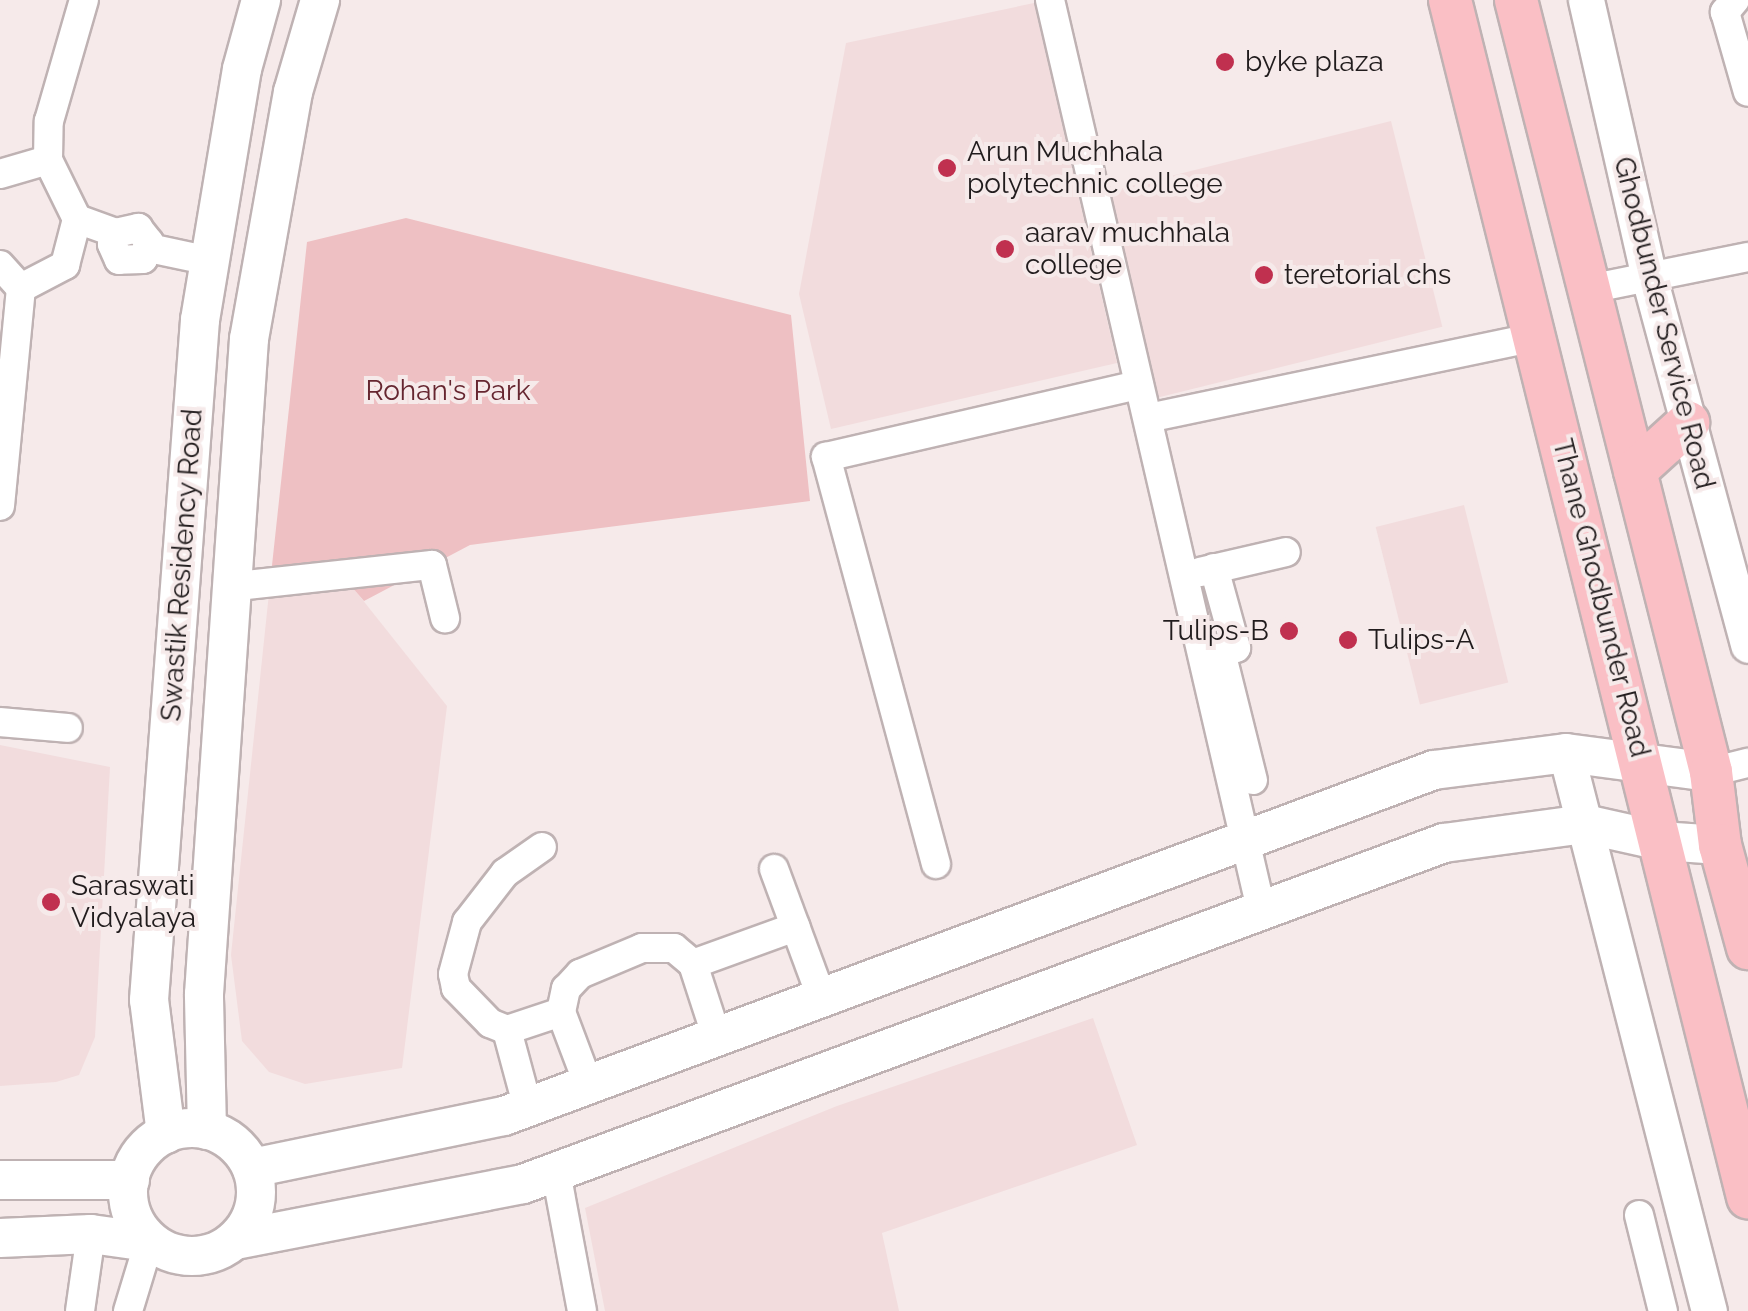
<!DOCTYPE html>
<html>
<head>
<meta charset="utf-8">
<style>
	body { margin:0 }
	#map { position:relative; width:1748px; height:1311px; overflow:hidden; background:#f6eaea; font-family:Raleway,sans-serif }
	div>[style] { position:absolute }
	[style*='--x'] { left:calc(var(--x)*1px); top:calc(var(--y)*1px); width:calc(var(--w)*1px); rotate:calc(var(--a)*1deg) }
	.built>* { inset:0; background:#f2dcdd; transform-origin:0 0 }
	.green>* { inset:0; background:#eec0c3 }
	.roads { filter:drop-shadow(2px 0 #bfb2b3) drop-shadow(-2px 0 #bfb2b3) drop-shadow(0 2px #bfb2b3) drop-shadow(0 -2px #bfb2b3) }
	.minor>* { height:28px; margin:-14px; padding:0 14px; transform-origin:14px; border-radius:14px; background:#fff }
	.tertiary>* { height:35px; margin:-17.5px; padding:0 17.5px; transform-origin:17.5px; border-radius:17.5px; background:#fff }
	.secondary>* { height:38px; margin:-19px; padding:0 19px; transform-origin:19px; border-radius:19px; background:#fff }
	.secondary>.ring { margin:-19px; padding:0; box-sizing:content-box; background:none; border:38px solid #fff; border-radius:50% }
	.primary>* { height:42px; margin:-21px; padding:0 21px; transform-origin:21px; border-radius:21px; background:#fabfc5 }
	.dots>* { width:28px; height:28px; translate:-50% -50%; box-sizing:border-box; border:5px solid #f6eaea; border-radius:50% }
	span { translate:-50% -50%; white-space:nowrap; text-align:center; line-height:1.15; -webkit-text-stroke:8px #f6eaea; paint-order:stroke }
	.poi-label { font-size:28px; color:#211c1d }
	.left { translate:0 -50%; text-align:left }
	.right { translate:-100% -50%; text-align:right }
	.street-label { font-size:28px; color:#211c1d }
	.park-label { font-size:28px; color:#662630 }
</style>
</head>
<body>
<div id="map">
	<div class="built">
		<div style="clip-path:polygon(1034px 3px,1117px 363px,831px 429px,799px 294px,846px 43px)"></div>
		<div style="left:1391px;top:121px;width:212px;height:294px;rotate:76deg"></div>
		<div style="left:1464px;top:505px;width:183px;height:91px;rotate:76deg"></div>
		<div style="clip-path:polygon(346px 579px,447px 706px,402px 1068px,305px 1084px,269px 1072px,242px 1041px,231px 955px,269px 593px)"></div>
		<div style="clip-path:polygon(0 745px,110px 767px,95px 1037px,79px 1075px,56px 1082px,0 1086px)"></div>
		<div style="clip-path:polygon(1093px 1018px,1137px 1145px,882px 1233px,899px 1311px,605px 1311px,585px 1208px,837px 1106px)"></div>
	</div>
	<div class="green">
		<div style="clip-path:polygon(406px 218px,791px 315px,810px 501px,470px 545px,364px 601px,345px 579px,269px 593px,307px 242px)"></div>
	</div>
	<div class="roads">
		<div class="minor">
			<div style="--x:1050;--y:0;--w:937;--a:76.93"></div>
			<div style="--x:1735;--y:0;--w:16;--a:130"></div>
			<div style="--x:1725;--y:12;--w:83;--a:74"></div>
			<div style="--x:0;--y:174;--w:50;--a:-16.3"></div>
			<div style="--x:77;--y:219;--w:41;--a:19.7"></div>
			<div style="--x:116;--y:233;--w:23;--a:-13"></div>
			<div style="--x:138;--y:228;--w:18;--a:52"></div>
			<div style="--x:149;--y:242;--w:18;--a:109"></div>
			<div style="--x:143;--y:259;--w:24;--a:178"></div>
			<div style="--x:119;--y:260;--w:17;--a:-114"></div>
			<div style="--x:112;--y:244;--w:12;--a:-70"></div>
			<div style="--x:149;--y:248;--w:62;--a:12"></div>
			<div style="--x:0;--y:265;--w:31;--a:48"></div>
			<div style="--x:1589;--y:289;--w:162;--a:-11.4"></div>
			<div style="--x:1148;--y:418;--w:395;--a:-11.8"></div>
			<div style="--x:0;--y:506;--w:219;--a:-84.5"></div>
			<div style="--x:21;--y:288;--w:50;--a:-27.6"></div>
			<div style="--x:65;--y:265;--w:48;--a:-75.4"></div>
			<div style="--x:77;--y:219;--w:66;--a:-116.2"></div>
			<div style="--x:48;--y:160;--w:39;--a:-89"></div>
			<div style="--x:49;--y:121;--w:126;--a:-73.9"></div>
			<div style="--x:1200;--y:572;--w:88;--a:-13.1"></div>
			<div style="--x:228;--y:587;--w:205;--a:-6.2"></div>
			<div style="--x:432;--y:565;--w:55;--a:76.2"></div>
			<div style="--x:1221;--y:652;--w:132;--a:76"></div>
			<div style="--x:1213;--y:654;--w:24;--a:-15"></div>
			<div style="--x:1236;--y:648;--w:83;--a:-105.4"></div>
			<div style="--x:0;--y:722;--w:68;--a:5"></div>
			<div style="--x:1711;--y:772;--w:38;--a:-14"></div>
			<div style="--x:936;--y:864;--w:422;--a:-105.1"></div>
			<div style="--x:826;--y:457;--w:321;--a:-13"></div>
			<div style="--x:774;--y:869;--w:139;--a:69.7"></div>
			<div style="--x:693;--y:964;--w:78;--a:72"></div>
			<div style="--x:561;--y:1012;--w:79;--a:69.3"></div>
			<div style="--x:507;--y:1030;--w:57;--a:-18.4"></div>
			<div style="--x:561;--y:1012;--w:24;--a:-78"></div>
			<div style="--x:566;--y:989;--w:21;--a:-47"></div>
			<div style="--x:580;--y:974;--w:67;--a:-22.8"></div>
			<div style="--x:642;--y:948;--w:32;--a:0"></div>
			<div style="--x:674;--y:948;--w:25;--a:40"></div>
			<div style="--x:693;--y:964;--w:109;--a:-19.9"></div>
			<div style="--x:528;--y:1108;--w:81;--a:-105.1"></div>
			<div style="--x:507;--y:1030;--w:18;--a:-158"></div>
			<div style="--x:490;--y:1023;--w:49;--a:-134.2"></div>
			<div style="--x:456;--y:988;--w:14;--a:-102"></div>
			<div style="--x:453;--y:974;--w:54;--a:-74.9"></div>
			<div style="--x:467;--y:922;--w:62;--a:-52.2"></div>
			<div style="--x:505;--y:873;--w:45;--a:-35.1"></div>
			<div style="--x:556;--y:1172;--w:141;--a:79.4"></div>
			<div style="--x:1639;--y:1215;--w:99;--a:76"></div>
			<div style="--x:80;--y:1311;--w:78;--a:-81.9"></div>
			<div style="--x:128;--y:1311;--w:72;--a:-73.1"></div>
		</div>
		<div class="tertiary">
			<div style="--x:1586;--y:0;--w:284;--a:77.2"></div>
			<div style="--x:1649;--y:277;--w:381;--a:74.9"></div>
			<div style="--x:1566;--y:753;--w:576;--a:75.63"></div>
		</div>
		<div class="secondary">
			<div class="ring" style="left:128px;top:1128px;width:90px;height:90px"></div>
			<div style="--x:207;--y:1130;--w:136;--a:-91.3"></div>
			<div style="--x:204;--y:994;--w:657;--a:-86.07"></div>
			<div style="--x:249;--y:339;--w:251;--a:-79.9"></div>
			<div style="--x:293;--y:92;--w:96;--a:-73.6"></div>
			<div style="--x:166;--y:1134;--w:135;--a:-97.2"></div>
			<div style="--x:149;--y:1000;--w:682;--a:-85.71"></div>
			<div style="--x:200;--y:320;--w:254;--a:-80.5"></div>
			<div style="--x:242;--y:69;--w:72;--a:-74.6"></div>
			<div style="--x:252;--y:1168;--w:257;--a:-11.7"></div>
			<div style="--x:504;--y:1116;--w:992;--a:-20.41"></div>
			<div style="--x:1434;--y:770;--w:133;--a:-7.3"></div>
			<div style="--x:1566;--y:753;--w:146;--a:7.5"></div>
			<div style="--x:0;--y:1180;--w:130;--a:0"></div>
			<div style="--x:0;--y:1238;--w:91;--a:-2.5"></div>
			<div style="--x:91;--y:1234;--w:59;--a:7.9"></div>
			<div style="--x:235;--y:1240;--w:293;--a:-11"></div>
			<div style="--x:523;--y:1184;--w:982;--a:-20.32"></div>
			<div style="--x:1444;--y:843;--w:142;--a:-7.7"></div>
			<div style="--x:1585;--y:824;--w:78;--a:12.6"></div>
			<div style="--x:1661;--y:841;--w:59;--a:3.9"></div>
		</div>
		<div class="primary">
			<div style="--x:1450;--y:0;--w:1234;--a:76.02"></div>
			<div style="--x:1516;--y:0;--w:796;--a:75.82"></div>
			<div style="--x:1711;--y:772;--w:74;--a:83"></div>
			<div style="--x:1720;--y:845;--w:107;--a:74.8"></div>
			<div style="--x:1635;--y:471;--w:72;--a:-42.2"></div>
		</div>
	</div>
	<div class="dots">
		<div style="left:1225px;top:62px;background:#c0304f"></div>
		<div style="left:947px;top:168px;background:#c0304f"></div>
		<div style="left:1005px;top:249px;background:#c0304f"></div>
		<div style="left:1264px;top:275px;background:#c0304f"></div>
		<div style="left:1289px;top:631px;background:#c0304f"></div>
		<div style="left:1348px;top:640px;background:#c0304f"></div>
		<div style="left:51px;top:902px;background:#c0304f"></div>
	</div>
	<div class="poi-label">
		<span class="left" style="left:1245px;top:62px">byke plaza</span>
		<span class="left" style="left:967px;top:168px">Arun Muchhala<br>polytechnic college</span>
		<span class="left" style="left:1025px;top:249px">aarav muchhala<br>college</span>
		<span class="left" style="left:1284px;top:275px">teretorial chs</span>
		<span class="right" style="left:1269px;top:631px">Tulips-B</span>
		<span class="left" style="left:1368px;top:640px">Tulips-A</span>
		<span class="left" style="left:71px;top:902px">Saraswati<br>Vidyalaya</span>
	</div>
	<div class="street-label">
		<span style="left:1664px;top:323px;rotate:76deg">Ghodbunder Service Road</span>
		<span style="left:182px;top:565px;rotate:-86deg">Swastik Residency Road</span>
		<span style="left:1601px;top:598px;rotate:76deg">Thane Ghodbunder Road</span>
	</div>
	<div class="park-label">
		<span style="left:448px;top:391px">Rohan's Park</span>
	</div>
</div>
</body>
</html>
